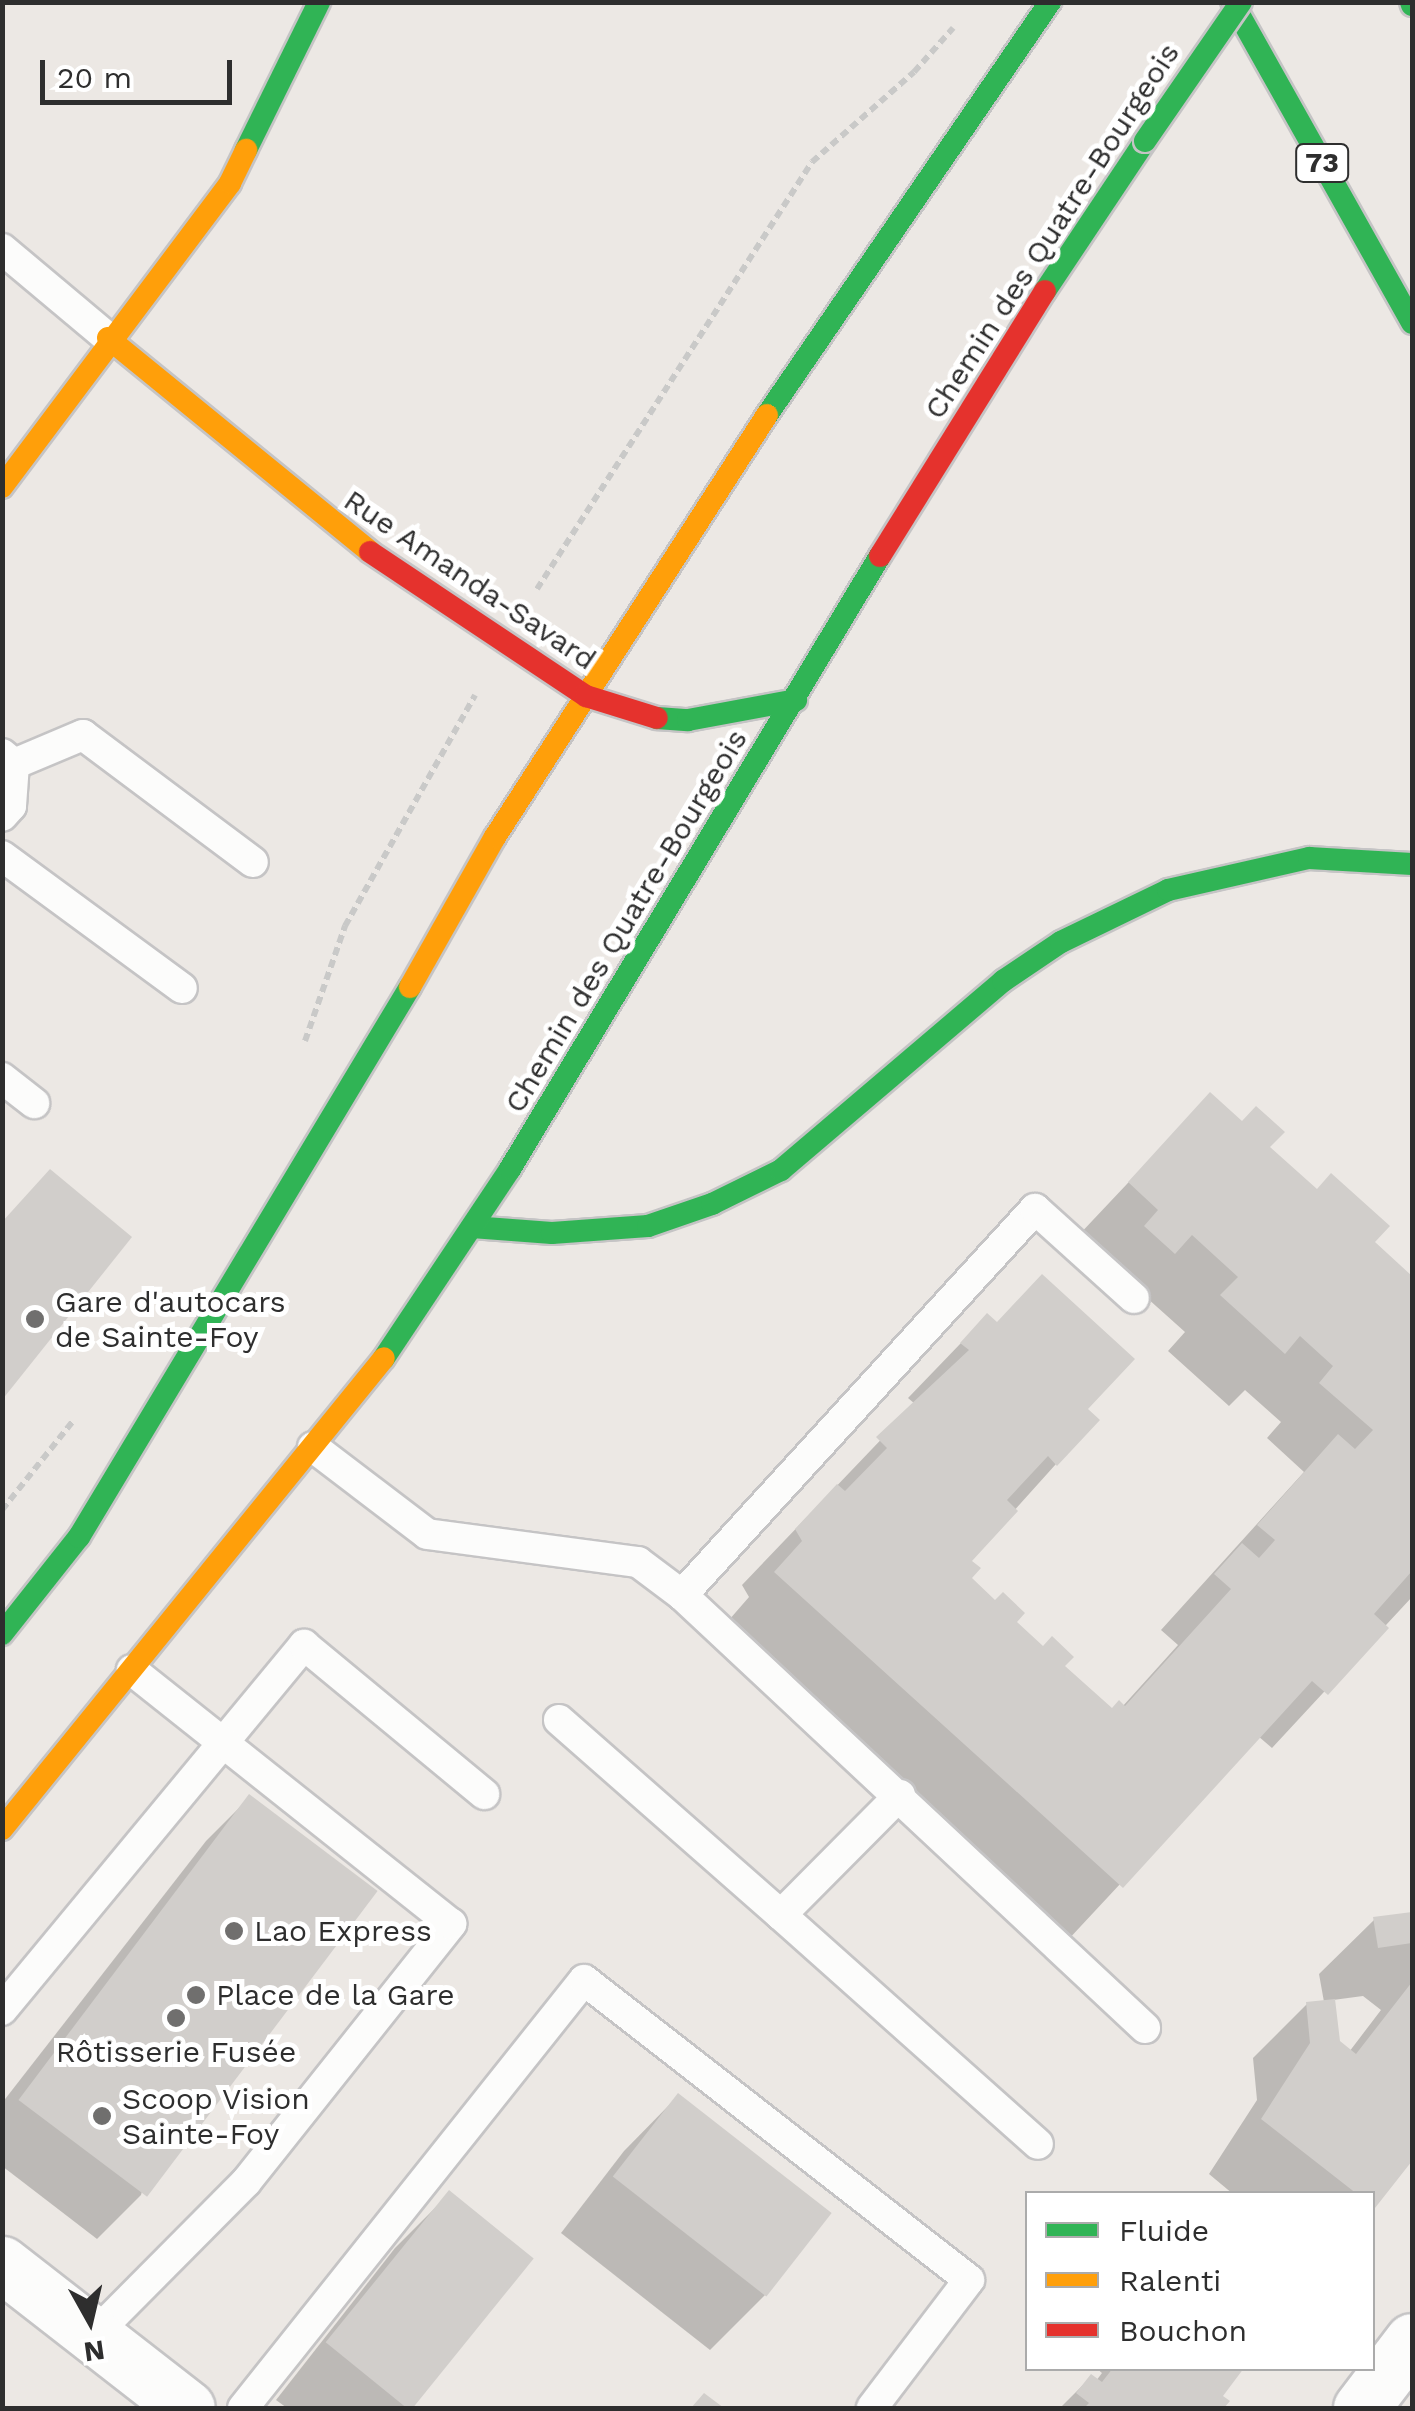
<!DOCTYPE html>
<html>
<head>
<meta charset="utf-8">
<style>
	body { margin:0 }
	#map { position:relative; width:1415px; height:2411px; overflow:hidden; background:#ece8e4; font-family:"Work Sans",sans-serif }
	div>[style] { position:absolute }
	[style*='--x'] { left:calc(var(--x)*1px); top:calc(var(--y)*1px); width:calc(var(--w)*1px); rotate:calc(var(--a)*1deg) }
	.shadow>* { inset:0; background:#0003 }
	.building>* { inset:0; background:#d1cecb; transform-origin:0 0 }
	.path>* { height:6px; margin-top:-3px; transform-origin:0; background:repeating-linear-gradient(90deg,#c9c9c8 0 8px,transparent 0 13px) }
	.roads { filter:drop-shadow(2px 0 #c5c4c5) drop-shadow(-2px 0 #c5c4c5) drop-shadow(0 2px #c5c4c5) drop-shadow(0 -2px #c5c4c5) }
	.lane>* { height:30px; margin:-15px; padding:0 15px; transform-origin:15px; border-radius:15px; background:#fcfcfb }
	.street>* { height:55px; margin:-27.5px; padding:0 27.5px; transform-origin:27.5px; border-radius:27.5px; background:#fcfcfb }
	.fast>* { height:22px; margin:-11px; padding:0 11px; transform-origin:11px; border-radius:11px; background:#30b455 }
	.slow>* { height:22px; margin:-11px; padding:0 11px; transform-origin:11px; border-radius:11px; background:#ff9f0a }
	.jam>* { height:22px; margin:-11px; padding:0 11px; transform-origin:11px; border-radius:11px; background:#e5322d }
	.bridges { filter:drop-shadow(2px 0 #c5c4c5) drop-shadow(-2px 0 #c5c4c5) drop-shadow(0 2px #c5c4c5) drop-shadow(0 -2px #c5c4c5) }
	.fast-bridge>* { height:22px; margin:-11px; padding:0 11px; transform-origin:11px; border-radius:11px; background:#30b455 }
	.dots>* { width:28px; height:28px; translate:-50% -50%; box-sizing:border-box; border:5px solid #fff; border-radius:50% }
	span { translate:-50% -50%; white-space:nowrap; text-align:center; line-height:1.15; -webkit-text-stroke:10px #fff; paint-order:stroke }
	.shield-label span { padding:2px 8px; background:#fff; border:2px solid; border-radius:8px; -webkit-text-stroke-width:0 }
	.shield-label { font-size:28px; color:#2e2e2e; font-weight:700 }
	.street-label { font-size:30px; color:#2e2e2e }
	.poi-label { font-size:30px; color:#2e2e2e }
	.left { translate:0 -50%; text-align:left }
	.frame { position:absolute; inset:0; border:5px solid #2e2e2e; pointer-events:none }
	.legend { position:absolute; left:1025px; top:2191px; width:350px; height:180px; box-sizing:border-box; background:#fff; border:2px solid #ababab; margin:0; padding:12px 18px; list-style:none; font-size:30px; color:#2e2e2e }
	.legend li { display:flex; align-items:center; gap:20px; height:50px }
	.legend b { width:50px; border:2px solid #ababab }
	.north { position:absolute; left:40px; top:2271px; width:100px; height:100px; -webkit-text-stroke:8px #fff; paint-order:stroke; rotate:172deg; font-size:28px; font-weight:700; line-height:40px; text-align:center; color:#2e2e2e }
	.north::after { content:''; display:block; margin:auto; width:35px; height:45px; background:#2e2e2e; clip-path:polygon(50% 0,100% 100%,50% 72%,0 100%) }
	.scale { position:absolute; left:40px; top:60px; width:192px; height:45px; box-sizing:border-box; border:5px solid #2e2e2e; border-top:0; padding-left:12px; font-size:30px; line-height:35px; white-space:nowrap; color:#2e2e2e; -webkit-text-stroke:8px #fff; paint-order:stroke }
</style>
</head>
<body>
<div id="map">
	<div class="shadow">
		<div style="clip-path:polygon(1210px 1096px,1412px 1279px,1412px 1597px,1272px 1748px,1258px 1736px,1067px 1941px,722px 1628px,749px 1597px,742px 1585px,915px 1404px,908px 1398px,987px 1316px,1085px 1410px,1056px 1464px,969px 1561px,968px 1578px,1111px 1711px,1122px 1707px,1178px 1645px,1161px 1630px,1304px 1472px,1267px 1438px,1281px 1422px,1245px 1390px,1229px 1406px,1168px 1351px,1185px 1332px,1137px 1289px,1119px 1306px,1092px 1281px,1106px 1265px,1076px 1238px)"></div>
		<div style="clip-path:polygon(250px 1797px,141px 2195px,97px 2239px,2px 2166px,2px 2103px,206px 1841px)"></div>
		<div style="clip-path:polygon(evenodd,1412px 1914px,1412px 2157px,1372px 2207px,1372px 2194px,1233px 2194px,1209px 2174px,1257px 2100px,1253px 2058px,1307px 2004px,1324px 2002px,1319px 1974px,1374px 1920px,1412px 1914px,1363px 1996px,1381px 2010px,1349px 2052px,1338px 2043px,1333px 2000px,1363px 1996px)"></div>
		<div style="clip-path:polygon(678px 2096px,828px 2213px,765px 2295px,710px 2350px,561px 2233px,624px 2151px)"></div>
		<div style="clip-path:polygon(449px 2194px,531px 2258px,412px 2408px,287px 2408px,276px 2400px,395px 2248px)"></div>
		<div style="clip-path:polygon(1096px 2368px,1241px 2368px,1220px 2396px,1226px 2402px,1220px 2408px,1060px 2408px,1091px 2377px,1096px 2381px,1102px 2373px)"></div>
	</div>
	<div class="building">
		<div style="clip-path:polygon(1210px 1092px,1242px 1121px,1256px 1106px,1285px 1132px,1270px 1147px,1317px 1189px,1331px 1173px,1390px 1226px,1375px 1242px,1412px 1276px,1412px 1571px,1374px 1614px,1389px 1628px,1328px 1695px,1312px 1681px,1123px 1888px,774px 1572px,802px 1541px,795px 1529px,837px 1484px,845px 1491px,887px 1448px,876px 1437px,969px 1350px,960px 1343px,987px 1313px,997px 1322px,1042px 1274px,1135px 1359px,1088px 1409px,1100px 1420px,1057px 1466px,1048px 1456px,1007px 1500px,1018px 1511px,972px 1561px,981px 1568px,972px 1578px,995px 1600px,1003px 1592px,1025px 1613px,1017px 1622px,1043px 1646px,1052px 1636px,1074px 1657px,1065px 1666px,1112px 1708px,1119px 1700px,1125px 1706px,1231px 1589px,1214px 1574px,1242px 1543px,1259px 1558px,1275px 1540px,1257px 1525px,1338px 1434px,1355px 1449px,1373px 1430px,1319px 1383px,1333px 1366px,1300px 1336px,1285px 1354px,1220px 1295px,1238px 1277px,1192px 1235px,1175px 1254px,1144px 1226px,1158px 1210px,1128px 1182px)"></div>
		<div style="clip-path:polygon(50px 1169px,132px 1237px,2px 1400px,2px 1222px)"></div>
		<div style="left:249px;top:1794px;width:161px;height:383px;rotate:37deg"></div>
		<div style="clip-path:polygon(1412px 1912px,1412px 1943px,1378px 1948px,1373px 1917px)"></div>
		<div style="clip-path:polygon(1412px 1982px,1412px 2161px,1375px 2208px,1372px 2194px,1357px 2194px,1261px 2119px,1310px 2043px,1306px 2002px,1335px 1999px,1340px 2041px,1356px 2054px)"></div>
		<div style="left:678px;top:2093px;width:195px;height:106px;rotate:38deg"></div>
		<div style="left:449px;top:2190px;width:109px;height:196px;rotate:39deg"></div>
		<div style="clip-path:polygon(1113px 2368px,1244px 2368px,1223px 2396px,1230px 2401px,1224px 2408px,1084px 2408px,1089px 2403px,1076px 2393px,1091px 2374px,1102px 2382px)"></div>
		<div style="clip-path:polygon(704px 2393px,724px 2408px,691px 2408px)"></div>
	</div>
	<div class="path">
		<div style="--x:537;--y:589;--w:508;--a:-57.22"></div>
		<div style="--x:812;--y:162;--w:136;--a:-41.4"></div>
		<div style="--x:914;--y:72;--w:59;--a:-48.4"></div>
		<div style="--x:305;--y:1041;--w:122;--a:-70.8"></div>
		<div style="--x:345;--y:926;--w:265;--a:-60.6"></div>
		<div style="--x:2;--y:1510;--w:114;--a:-51.4"></div>
	</div>
	<div class="roads">
		<div class="lane">
			<div style="--x:2;--y:249;--w:138;--a:40"></div>
			<div style="--x:2;--y:754;--w:16;--a:40"></div>
			<div style="--x:14;--y:764;--w:42;--a:94.1"></div>
			<div style="--x:11;--y:806;--w:13;--a:132"></div>
			<div style="--x:14;--y:764;--w:75;--a:-22.8"></div>
			<div style="--x:83;--y:735;--w:212;--a:36.8"></div>
			<div style="--x:2;--y:856;--w:223;--a:36.3"></div>
			<div style="--x:2;--y:1078;--w:41;--a:38"></div>
			<div style="--x:313;--y:1447;--w:143;--a:37.3"></div>
			<div style="--x:427;--y:1534;--w:213;--a:7.6"></div>
			<div style="--x:638;--y:1562;--w:55;--a:36.9"></div>
			<div style="--x:682;--y:1595;--w:523;--a:-47.56"></div>
			<div style="--x:1035;--y:1209;--w:133;--a:42"></div>
			<div style="--x:682;--y:1595;--w:634;--a:43.08"></div>
			<div style="--x:559;--y:1720;--w:295;--a:41.3"></div>
			<div style="--x:900;--y:1795;--w:169;--a:134.8"></div>
			<div style="--x:781;--y:1915;--w:344;--a:41.7"></div>
			<div style="--x:2;--y:2010;--w:474;--a:-50.4"></div>
			<div style="--x:304;--y:1645;--w:234;--a:39.6"></div>
			<div style="--x:94;--y:2335;--w:216;--a:-45.2"></div>
			<div style="--x:246;--y:2182;--w:330;--a:-51.5"></div>
			<div style="--x:451;--y:1924;--w:408;--a:-141.5"></div>
			<div style="--x:243;--y:2408;--w:547;--a:-51.45"></div>
			<div style="--x:584;--y:1980;--w:488;--a:37.9"></div>
			<div style="--x:969;--y:2280;--w:161;--a:127.2"></div>
		</div>
		<div class="street">
			<div style="--x:2;--y:2264;--w:234;--a:37.9"></div>
			<div style="--x:1361;--y:2408;--w:84;--a:-52.7"></div>
		</div>
		<div class="fast">
			<div style="--x:1232;--y:2;--w:368;--a:60.7"></div>
			<div style="--x:1411;--y:2;--w:3;--a:72"></div>
			<div style="--x:246;--y:150;--w:165;--a:-63.7"></div>
			<div style="--x:1045;--y:291;--w:180;--a:-56.3"></div>
			<div style="--x:767;--y:415;--w:501;--a:-55.58"></div>
			<div style="--x:657;--y:718;--w:31;--a:4"></div>
			<div style="--x:688;--y:720;--w:110;--a:-10.5"></div>
			<div style="--x:472;--y:1227;--w:80;--a:4.3"></div>
			<div style="--x:552;--y:1233;--w:96;--a:-4.2"></div>
			<div style="--x:648;--y:1226;--w:68;--a:-19"></div>
			<div style="--x:712;--y:1204;--w:77;--a:-26.2"></div>
			<div style="--x:781;--y:1170;--w:292;--a:-40.4"></div>
			<div style="--x:1003;--y:981;--w:70;--a:-33.9"></div>
			<div style="--x:1061;--y:942;--w:119;--a:-25.9"></div>
			<div style="--x:1168;--y:890;--w:145;--a:-12.8"></div>
			<div style="--x:1309;--y:858;--w:103;--a:3.3"></div>
			<div style="--x:384;--y:1358;--w:227;--a:-56.3"></div>
			<div style="--x:510;--y:1169;--w:716;--a:-58.89"></div>
			<div style="--x:2;--y:1634;--w:124;--a:-51.6"></div>
			<div style="--x:79;--y:1537;--w:642;--a:-58.96"></div>
		</div>
		<div class="slow">
			<div style="--x:108;--y:338;--w:338;--a:39.2"></div>
			<div style="--x:2;--y:487;--w:380;--a:-53.1"></div>
			<div style="--x:230;--y:183;--w:37;--a:-64"></div>
			<div style="--x:410;--y:987;--w:172;--a:-60.5"></div>
			<div style="--x:495;--y:837;--w:502;--a:-57.2"></div>
			<div style="--x:2;--y:1829;--w:606;--a:-50.96"></div>
		</div>
		<div class="jam">
			<div style="--x:370;--y:552;--w:260;--a:33.7"></div>
			<div style="--x:586;--y:696;--w:74;--a:17.2"></div>
			<div style="--x:880;--y:556;--w:312;--a:-58.1"></div>
		</div>
	</div>
	<div class="bridges">
		<div class="fast-bridge">
			<div style="--x:1145;--y:141;--w:169;--a:-55.4"></div>
		</div>
	</div>
	<div class="dots">
		<div style="left:35px;top:1319px;background:#706f6e"></div>
		<div style="left:234px;top:1931px;background:#706f6e"></div>
		<div style="left:196px;top:1995px;background:#706f6e"></div>
		<div style="left:176px;top:2018px;background:#706f6e"></div>
		<div style="left:102px;top:2116px;background:#706f6e"></div>
	</div>
	<div class="shield-label">
		<span style="left:1322px;top:163px">73</span>
	</div>
	<div class="street-label">
		<span style="left:1052px;top:231px;rotate:-57deg">Chemin des Quatre-Bourgeois</span>
		<span style="left:470px;top:580px;rotate:34deg">Rue Amanda-Savard</span>
		<span style="left:626px;top:921px;rotate:-59deg">Chemin des Quatre-Bourgeois</span>
	</div>
	<div class="poi-label">
		<span class="left" style="left:55px;top:1319px">Gare d'autocars<br>de Sainte-Foy</span>
		<span class="left" style="left:254px;top:1931px">Lao Express</span>
		<span class="left" style="left:216px;top:1995px">Place de la Gare</span>
		<span style="left:176px;top:2052px">Rôtisserie Fusée</span>
		<span class="left" style="left:122px;top:2116px">Scoop Vision<br>Sainte-Foy</span>
	</div>
	<div class="frame"></div>
	<ul class="legend">
	<li><b style="height:12px;background:#30b455"></b>Fluide</li>
	<li><b style="height:12px;background:#ff9f0a"></b>Ralenti</li>
	<li><b style="height:12px;background:#e5322d"></b>Bouchon</li>
	</ul>
	<div class="north">N</div>
	<div class="scale">20 m</div>
</div>
</body>
</html>
